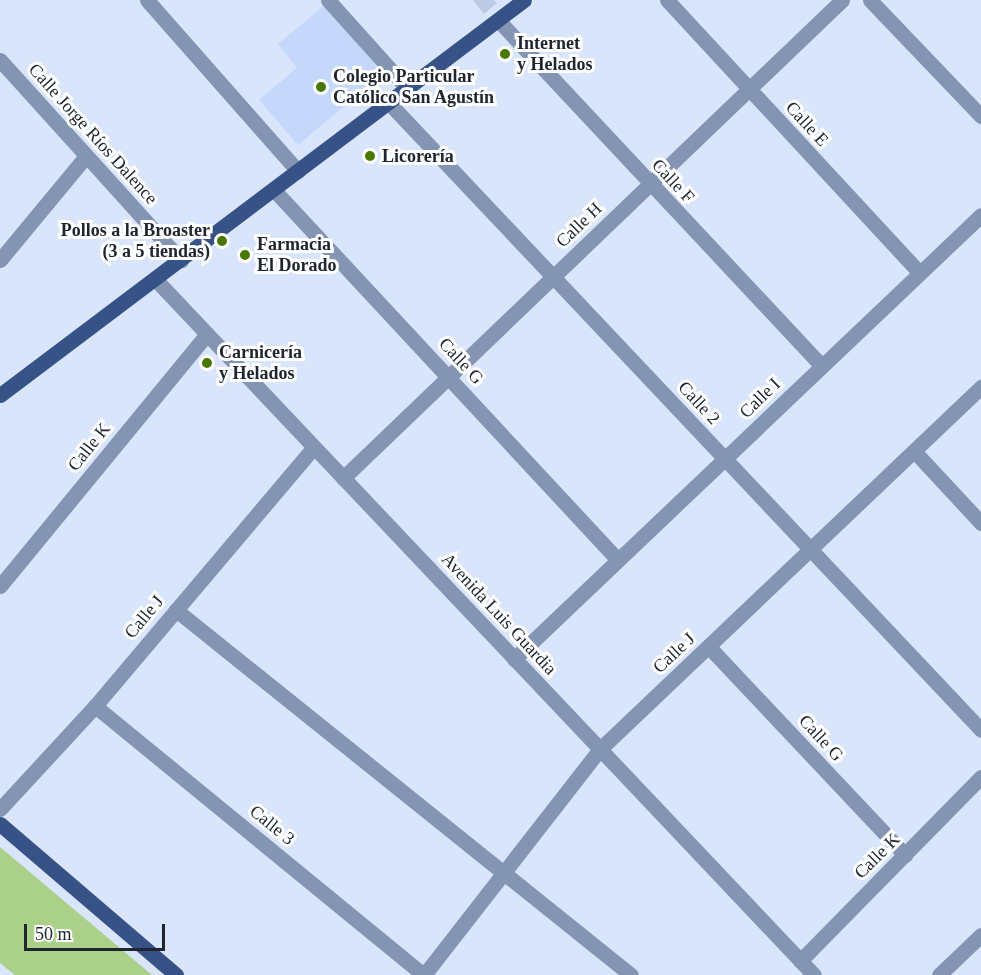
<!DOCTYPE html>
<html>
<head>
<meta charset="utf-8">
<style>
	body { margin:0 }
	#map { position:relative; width:981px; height:975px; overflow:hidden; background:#d8e5fb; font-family:"Times New Roman",serif }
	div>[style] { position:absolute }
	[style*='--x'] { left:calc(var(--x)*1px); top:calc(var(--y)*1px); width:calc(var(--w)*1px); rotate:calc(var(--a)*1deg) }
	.built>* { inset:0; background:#c5d8fb }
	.green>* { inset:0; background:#aad08a }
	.building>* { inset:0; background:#bbcae5 }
	.minor>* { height:15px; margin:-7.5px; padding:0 7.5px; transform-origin:7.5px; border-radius:7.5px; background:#8495b4 }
	.major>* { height:15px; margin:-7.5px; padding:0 7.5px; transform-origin:7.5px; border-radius:7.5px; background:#365287 }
	.dots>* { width:16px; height:16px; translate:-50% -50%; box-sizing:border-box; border:3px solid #fff; border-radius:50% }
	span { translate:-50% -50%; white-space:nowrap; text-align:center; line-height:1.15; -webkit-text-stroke:6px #fff; paint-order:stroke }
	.poi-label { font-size:18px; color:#202630; font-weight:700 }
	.left { translate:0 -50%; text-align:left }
	.right { translate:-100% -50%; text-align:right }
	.street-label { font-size:18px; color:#202630 }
	.scale { position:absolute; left:24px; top:924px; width:141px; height:27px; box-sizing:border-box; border:3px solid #202630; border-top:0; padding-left:8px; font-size:18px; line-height:21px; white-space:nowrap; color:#202630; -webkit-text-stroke:4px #fff; paint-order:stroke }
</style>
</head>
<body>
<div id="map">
	<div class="built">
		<div style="clip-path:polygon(325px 5px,383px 74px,298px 145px,259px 100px,297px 68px,278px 44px)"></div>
	</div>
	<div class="green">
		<div style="clip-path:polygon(0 847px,152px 975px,15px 975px,0 963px)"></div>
	</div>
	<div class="building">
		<div style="clip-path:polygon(473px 0,494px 0,497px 3px,484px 14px)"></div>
	</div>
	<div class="minor">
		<div style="--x:147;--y:0;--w:228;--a:48.6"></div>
		<div style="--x:328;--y:0;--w:118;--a:48.1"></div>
		<div style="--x:667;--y:0;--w:372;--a:47.2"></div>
		<div style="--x:870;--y:0;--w:161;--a:46.3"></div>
		<div style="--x:498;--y:20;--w:474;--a:46.9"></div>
		<div style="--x:0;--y:60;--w:270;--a:47.9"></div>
		<div style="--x:389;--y:103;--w:862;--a:46.64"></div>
		<div style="--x:274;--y:190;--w:505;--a:47.09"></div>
		<div style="--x:0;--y:260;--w:135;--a:-50.4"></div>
		<div style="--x:156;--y:280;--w:957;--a:46.57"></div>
		<div style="--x:915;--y:452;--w:97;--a:47.1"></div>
		<div style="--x:343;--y:478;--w:691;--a:-43.77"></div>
		<div style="--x:0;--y:586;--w:326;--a:-50.6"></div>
		<div style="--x:176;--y:610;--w:583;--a:38.74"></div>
		<div style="--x:709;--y:647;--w:286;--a:46.7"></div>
		<div style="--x:514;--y:659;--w:644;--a:-43.55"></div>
		<div style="--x:95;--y:706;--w:425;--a:39.3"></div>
		<div style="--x:0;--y:809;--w:140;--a:-47.3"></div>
		<div style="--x:95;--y:706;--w:339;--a:-49.8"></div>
		<div style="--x:800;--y:961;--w:258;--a:-45.5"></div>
		<div style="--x:424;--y:975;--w:286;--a:-52.1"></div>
		<div style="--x:600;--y:749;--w:526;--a:-43.54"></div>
		<div style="--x:939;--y:975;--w:58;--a:-43.6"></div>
	</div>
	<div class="major">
		<div style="--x:0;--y:395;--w:656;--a:-37.01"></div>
		<div style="--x:0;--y:824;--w:232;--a:40.6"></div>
	</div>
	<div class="dots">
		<div style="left:505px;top:54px;background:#497800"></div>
		<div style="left:321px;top:87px;background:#497800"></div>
		<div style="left:370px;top:156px;background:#497800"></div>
		<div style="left:222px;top:241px;background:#497800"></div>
		<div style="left:245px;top:255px;background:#497800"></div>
		<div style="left:207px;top:363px;background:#497800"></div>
	</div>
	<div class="poi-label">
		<span class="left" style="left:517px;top:54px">Internet<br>y Helados</span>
		<span class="left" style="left:333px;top:87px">Colegio Particular<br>Católico San Agustín</span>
		<span class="left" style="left:382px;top:156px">Licorería</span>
		<span class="right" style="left:210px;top:241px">Pollos a la Broaster<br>(3 a 5 tiendas)</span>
		<span class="left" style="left:257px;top:255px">Farmacia<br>El Dorado</span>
		<span class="left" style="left:219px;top:363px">Carnicería<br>y Helados</span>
	</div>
	<div class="street-label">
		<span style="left:807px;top:124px;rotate:47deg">Calle E</span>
		<span style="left:93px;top:134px;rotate:48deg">Calle Jorge Ríos Dalence</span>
		<span style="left:673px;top:181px;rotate:47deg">Calle F</span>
		<span style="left:579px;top:225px;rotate:-44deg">Calle H</span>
		<span style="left:461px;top:361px;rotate:47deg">Calle G</span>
		<span style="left:760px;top:398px;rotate:-44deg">Calle I</span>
		<span style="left:699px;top:403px;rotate:47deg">Calle 2</span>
		<span style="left:89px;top:447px;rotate:-51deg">Calle K</span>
		<span style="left:499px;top:614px;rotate:47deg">Avenida Luis Guardia</span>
		<span style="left:144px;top:617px;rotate:-50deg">Calle J</span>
		<span style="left:674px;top:653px;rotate:-43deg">Calle J</span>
		<span style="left:821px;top:738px;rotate:47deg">Calle G</span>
		<span style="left:272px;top:825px;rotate:39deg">Calle 3</span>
		<span style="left:877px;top:856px;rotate:-45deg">Calle K</span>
	</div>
	<div class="scale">50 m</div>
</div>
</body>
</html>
